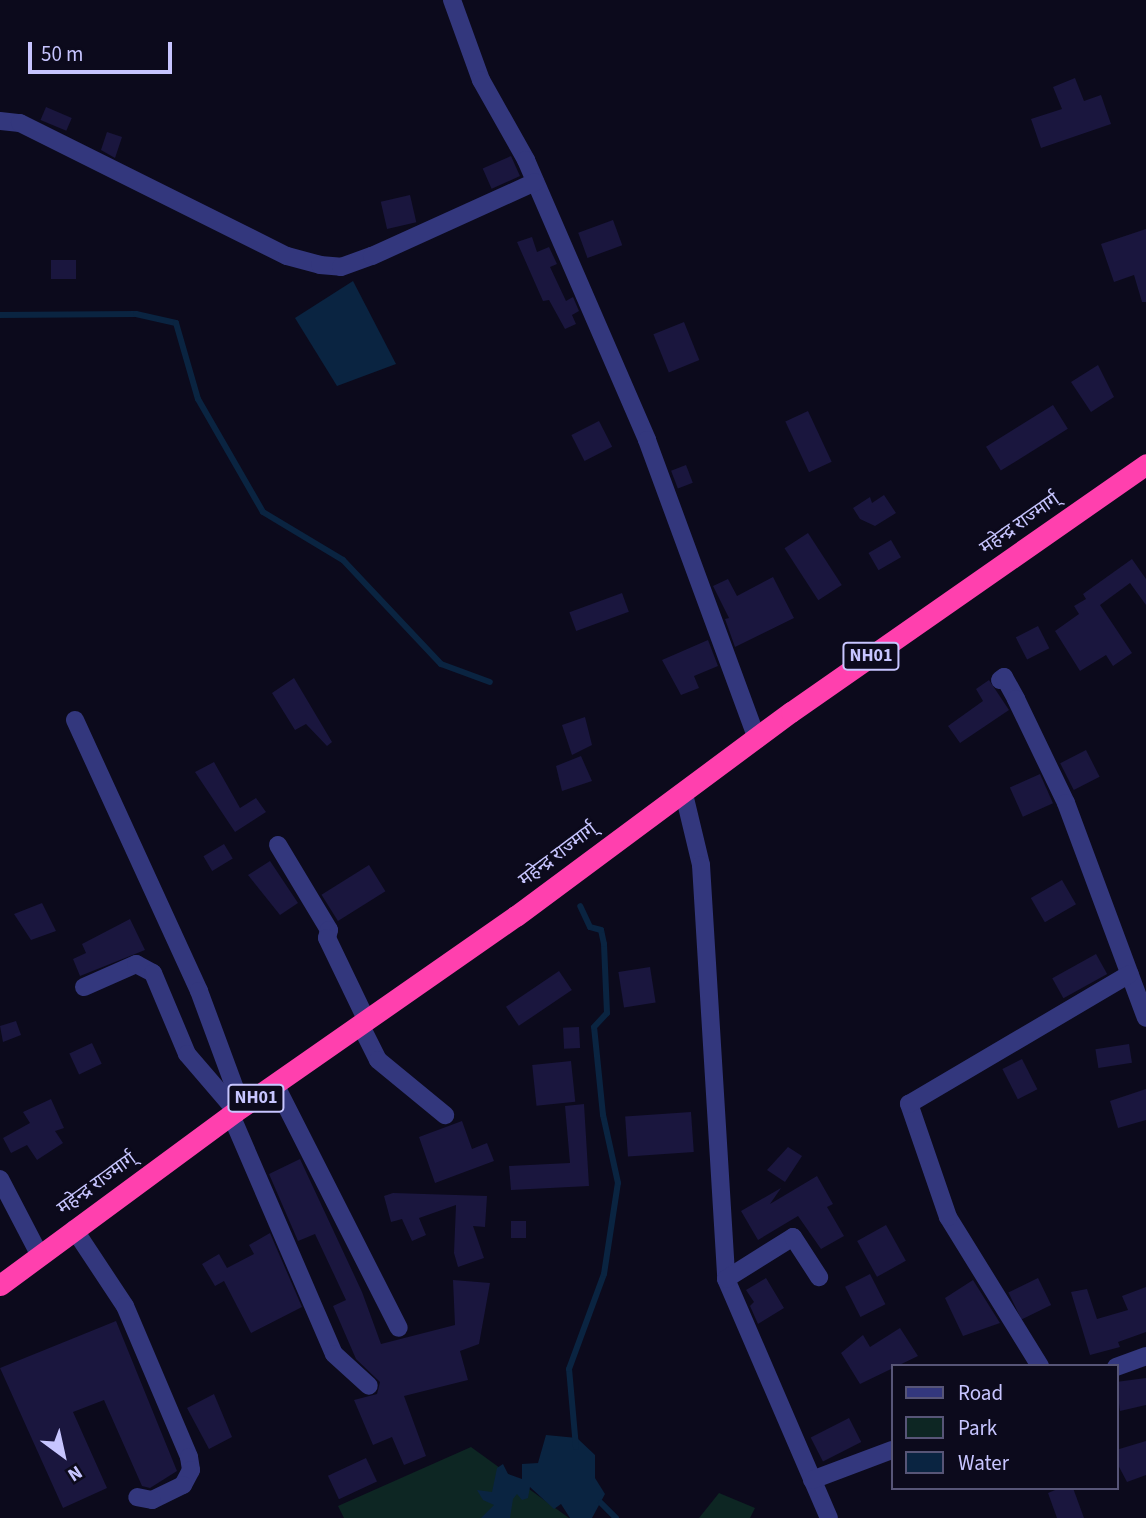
<!DOCTYPE html>
<html>
<head>
<meta charset="utf-8">
<style>
	body { margin:0 }
	#map { position:relative; width:1146px; height:1518px; overflow:hidden; background:#0c0a1c; font-family:"Source Sans 3","Noto Sans Devanagari",sans-serif }
	div>[style] { position:absolute }
	[style*='--x'] { left:calc(var(--x)*1px); top:calc(var(--y)*1px); width:calc(var(--w)*1px); rotate:calc(var(--a)*1deg) }
	.green>* { inset:0; background:#0d2623 }
	.water>* { inset:0; background:#0a2441 }
	.stream>* { height:6px; margin:-3px; padding:0 3px; transform-origin:3px; border-radius:3px; background:#0a2441 }
	.building>* { inset:0; background:#1a163e; transform-origin:0 0 }
	.minor>* { height:18px; margin:-9px; padding:0 9px; transform-origin:9px; border-radius:9px; background:#33377d }
	.highway>* { height:21px; margin:-10.5px; padding:0 10.5px; transform-origin:10.5px; border-radius:10.5px; background:#ff40ae }
	span { translate:-50% -50%; white-space:nowrap; text-align:center; line-height:1.15; -webkit-text-stroke:5px #0c0a1c; paint-order:stroke }
	.shield-label span { padding:2px 5px; background:#0c0a1c; border:2px solid; border-radius:5px; -webkit-text-stroke-width:0 }
	.shield-label { font-size:18px; color:#c7c5ff; font-weight:700 }
	.street-label { font-size:19px; color:#c7c5ff }
	.legend { position:absolute; left:891px; top:1364px; width:228px; height:126px; box-sizing:border-box; background:#0c0a1c; border:2px solid #575577; margin:0; padding:9px 12px; list-style:none; font-size:21px; color:#c7c5ff }
	.legend li { display:flex; align-items:center; gap:14px; height:35px }
	.legend b { width:35px; border:2px solid #575577 }
	.north { position:absolute; left:28px; top:1420px; width:70px; height:70px; -webkit-text-stroke:5px #0c0a1c; paint-order:stroke; rotate:147deg; font-size:19px; font-weight:700; line-height:28px; text-align:center; color:#c7c5ff }
	.north::after { content:''; display:block; margin:auto; width:24px; height:32px; background:#c7c5ff; clip-path:polygon(50% 0,100% 100%,50% 72%,0 100%) }
	.scale { position:absolute; left:28px; top:42px; width:144px; height:32px; box-sizing:border-box; border:4px solid #c7c5ff; border-top:0; padding-left:9px; font-size:21px; line-height:24px; white-space:nowrap; color:#c7c5ff; -webkit-text-stroke:5px #0c0a1c; paint-order:stroke }
</style>
</head>
<body>
<div id="map">
	<div class="green">
		<div style="clip-path:polygon(471px 1447px,569px 1518px,344px 1518px,338px 1506px)"></div>
		<div style="clip-path:polygon(719px 1493px,755px 1508px,750px 1518px,699px 1518px)"></div>
	</div>
	<div class="water">
		<div style="clip-path:polygon(353px 281px,396px 364px,337px 386px,295px 318px)"></div>
		<div style="clip-path:polygon(546px 1435px,577px 1438px,595px 1455px,595px 1478px,605px 1494px,592px 1518px,570px 1518px,561px 1504px,554px 1509px,530px 1487px,528px 1498px,522px 1500px,517px 1494px,513px 1499px,510px 1518px,481px 1518px,494px 1505px,483px 1500px,477px 1490px,492px 1492px,497px 1468px,503px 1464px,508px 1474px,522px 1479px,522px 1464px,538px 1463px)"></div>
	</div>
	<div class="stream">
		<div style="--x:0;--y:315;--w:136;--a:-0.4"></div>
		<div style="--x:136;--y:314;--w:41;--a:12.7"></div>
		<div style="--x:176;--y:323;--w:79;--a:73.9"></div>
		<div style="--x:198;--y:399;--w:130;--a:60.1"></div>
		<div style="--x:263;--y:512;--w:93;--a:31"></div>
		<div style="--x:343;--y:560;--w:143;--a:46.7"></div>
		<div style="--x:441;--y:664;--w:52;--a:20.2"></div>
		<div style="--x:576;--y:1447;--w:78;--a:-95.1"></div>
		<div style="--x:569;--y:1369;--w:101;--a:-69.8"></div>
		<div style="--x:604;--y:1274;--w:92;--a:-81.3"></div>
		<div style="--x:618;--y:1183;--w:70;--a:-102.4"></div>
		<div style="--x:603;--y:1115;--w:88;--a:-95.8"></div>
		<div style="--x:594;--y:1027;--w:19;--a:-47"></div>
		<div style="--x:607;--y:1013;--w:69;--a:-92.5"></div>
		<div style="--x:604;--y:944;--w:14;--a:-102"></div>
		<div style="--x:601;--y:930;--w:11;--a:-165"></div>
		<div style="--x:590;--y:927;--w:23;--a:-115"></div>
		<div style="--x:601;--y:1503;--w:21;--a:45"></div>
	</div>
	<div class="building">
		<div style="clip-path:polygon(1075px 78px,1084px 101px,1101px 95px,1111px 124px,1041px 148px,1031px 119px,1062px 109px,1053px 87px)"></div>
		<div style="left:46px;top:107px;width:28px;height:14px;rotate:23deg"></div>
		<div style="clip-path:polygon(107px 132px,122px 137px,115px 158px,101px 150px)"></div>
		<div style="left:511px;top:156px;width:22px;height:31px;rotate:66deg"></div>
		<div style="left:410px;top:195px;width:28px;height:30px;rotate:77deg"></div>
		<div style="left:613px;top:220px;width:27px;height:37px;rotate:70deg"></div>
		<div style="clip-path:polygon(1146px 229px,1146px 302px,1142px 302px,1134px 275px,1114px 282px,1101px 244px)"></div>
		<div style="clip-path:polygon(532px 237px,537px 252px,549px 247px,557px 264px,550px 267px,566px 301px,573px 297px,579px 311px,572px 315px,576px 324px,565px 329px,549px 300px,543px 301px,517px 242px)"></div>
		<div style="left:51px;top:260px;width:25px;height:19px"></div>
		<div style="left:684px;top:322px;width:41px;height:33px;rotate:68deg"></div>
		<div style="clip-path:polygon(1098px 365px,1114px 397px,1091px 412px,1071px 382px)"></div>
		<div style="left:1053px;top:405px;width:28px;height:79px;rotate:58deg"></div>
		<div style="left:808px;top:411px;width:56px;height:25px;rotate:65deg"></div>
		<div style="left:599px;top:421px;width:29px;height:31px;rotate:63deg"></div>
		<div style="left:686px;top:465px;width:19px;height:16px;rotate:69deg"></div>
		<div style="clip-path:polygon(884px 495px,896px 513px,875px 526px,860px 519px,853px 508px,870px 497px,872px 503px)"></div>
		<div style="left:808px;top:533px;width:62px;height:28px;rotate:57deg"></div>
		<div style="left:891px;top:540px;width:20px;height:26px;rotate:60deg"></div>
		<div style="clip-path:polygon(1132px 559px,1146px 579px,1146px 605px,1130px 583px,1100px 605px,1132px 653px,1113px 666px,1106px 655px,1080px 671px,1055px 631px,1079px 614px,1074px 606px,1086px 599px,1083px 594px)"></div>
		<div style="clip-path:polygon(773px 577px,794px 618px,735px 647px,725px 619px,729px 618px,713px 586px,728px 579px,737px 596px)"></div>
		<div style="left:622px;top:593px;width:20px;height:56px;rotate:70deg"></div>
		<div style="left:1038px;top:626px;width:25px;height:25px;rotate:63deg"></div>
		<div style="clip-path:polygon(708px 640px,718px 666px,694px 676px,699px 688px,681px 695px,662px 660px)"></div>
		<div style="clip-path:polygon(294px 678px,332px 742px,327px 746px,306px 724px,295px 730px,272px 693px)"></div>
		<div style="clip-path:polygon(989px 680px,1009px 710px,960px 743px,948px 726px,983px 701px,976px 689px)"></div>
		<div style="clip-path:polygon(585px 717px,592px 745px,572px 755px,562px 725px)"></div>
		<div style="left:1086px;top:750px;width:30px;height:29px;rotate:63deg"></div>
		<div style="clip-path:polygon(581px 756px,592px 781px,562px 791px,556px 766px)"></div>
		<div style="clip-path:polygon(214px 762px,240px 808px,256px 798px,266px 812px,235px 832px,195px 772px)"></div>
		<div style="left:1040px;top:774px;width:32px;height:33px;rotate:66deg"></div>
		<div style="left:224px;top:844px;width:17px;height:24px;rotate:59deg"></div>
		<div style="clip-path:polygon(270px 861px,298px 903px,280px 915px,248px 875px)"></div>
		<div style="left:369px;top:865px;width:31px;height:56px;rotate:58deg"></div>
		<div style="left:1062px;top:880px;width:28px;height:36px;rotate:60deg"></div>
		<div style="clip-path:polygon(42px 903px,56px 931px,31px 940px,14px 914px)"></div>
		<div style="clip-path:polygon(130px 919px,145px 950px,80px 976px,73px 959px,86px 953px,82px 944px)"></div>
		<div style="left:1096px;top:954px;width:23px;height:50px;rotate:61deg"></div>
		<div style="left:650px;top:967px;width:36px;height:32px;rotate:81deg"></div>
		<div style="left:559px;top:971px;width:23px;height:64px;rotate:56deg"></div>
		<div style="clip-path:polygon(16px 1021px,21px 1035px,3px 1042px,0 1026px)"></div>
		<div style="left:579px;top:1027px;width:21px;height:16px;rotate:87deg"></div>
		<div style="left:92px;top:1043px;width:23px;height:25px;rotate:65deg"></div>
		<div style="left:1129px;top:1044px;width:19px;height:34px;rotate:81deg"></div>
		<div style="left:1022px;top:1059px;width:34px;height:22px;rotate:63deg"></div>
		<div style="left:571px;top:1061px;width:41px;height:39px;rotate:84deg"></div>
		<div style="clip-path:polygon(1146px 1089px,1146px 1120px,1118px 1128px,1110px 1101px)"></div>
		<div style="clip-path:polygon(51px 1099px,64px 1128px,55px 1131px,63px 1143px,37px 1160px,27px 1145px,11px 1153px,3px 1138px,30px 1123px,23px 1112px)"></div>
		<div style="clip-path:polygon(584px 1104px,589px 1186px,511px 1190px,509px 1166px,570px 1163px,565px 1106px)"></div>
		<div style="left:691px;top:1112px;width:40px;height:66px;rotate:86deg"></div>
		<div style="clip-path:polygon(462px 1121px,472px 1149px,487px 1143px,494px 1161px,435px 1183px,419px 1137px)"></div>
		<div style="clip-path:polygon(788px 1147px,802px 1156px,785px 1182px,767px 1170px)"></div>
		<div style="clip-path:polygon(300px 1159px,362px 1292px,381px 1344px,455px 1325px,453px 1280px,490px 1283px,479px 1344px,460px 1351px,468px 1380px,404px 1396px,426px 1456px,404px 1465px,392px 1437px,373px 1445px,354px 1400px,377px 1394px,380px 1382px,356px 1359px,333px 1306px,346px 1300px,315px 1234px,298px 1241px,269px 1174px)"></div>
		<div style="clip-path:polygon(817px 1176px,833px 1204px,827px 1207px,844px 1236px,821px 1249px,798px 1216px,758px 1240px,741px 1211px,781px 1188px,770px 1204px)"></div>
		<div style="clip-path:polygon(393px 1193px,487px 1196px,485px 1227px,473px 1226px,484px 1258px,458px 1267px,454px 1253px,456px 1205px,419px 1218px,426px 1235px,412px 1241px,402px 1219px,391px 1222px,384px 1196px)"></div>
		<div style="left:511px;top:1221px;width:15px;height:17px"></div>
		<div style="left:886px;top:1225px;width:41px;height:33px;rotate:61deg"></div>
		<div style="clip-path:polygon(270px 1233px,302px 1307px,251px 1333px,224px 1281px,215px 1286px,202px 1264px,219px 1254px,227px 1268px,254px 1254px,249px 1245px)"></div>
		<div style="left:870px;top:1274px;width:34px;height:28px;rotate:63deg"></div>
		<div style="clip-path:polygon(766px 1278px,784px 1308px,758px 1324px,750px 1306px,754px 1302px,746px 1290px)"></div>
		<div style="left:1038px;top:1278px;width:30px;height:33px;rotate:64deg"></div>
		<div style="clip-path:polygon(973px 1280px,1000px 1323px,963px 1336px,945px 1298px)"></div>
		<div style="clip-path:polygon(1146px 1287px,1146px 1332px,1118px 1342px,1120px 1347px,1090px 1355px,1071px 1292px,1087px 1289px,1097px 1319px,1128px 1310px,1122px 1296px)"></div>
		<div style="clip-path:polygon(116px 1321px,177px 1471px,150px 1488px,142px 1486px,104px 1400px,73px 1412px,107px 1488px,63px 1508px,0 1368px)"></div>
		<div style="clip-path:polygon(900px 1328px,918px 1356px,860px 1384px,841px 1353px,863px 1335px,870px 1347px)"></div>
		<div style="clip-path:polygon(1146px 1378px,1146px 1405px,1120px 1411px,1116px 1382px)"></div>
		<div style="clip-path:polygon(214px 1394px,232px 1437px,209px 1449px,187px 1408px)"></div>
		<div style="left:849px;top:1418px;width:27px;height:43px;rotate:63deg"></div>
		<div style="clip-path:polygon(1146px 1441px,1146px 1475px,1127px 1482px,1116px 1461px,1116px 1450px)"></div>
		<div style="left:366px;top:1458px;width:26px;height:42px;rotate:65deg"></div>
		<div style="clip-path:polygon(1060px 1488px,1073px 1488px,1084px 1518px,1057px 1518px,1048px 1493px)"></div>
	</div>
	<div class="minor">
		<div style="--x:452;--y:0;--w:85;--a:70.1"></div>
		<div style="--x:481;--y:80;--w:92;--a:60.6"></div>
		<div style="--x:526;--y:160;--w:305;--a:66.6"></div>
		<div style="--x:647;--y:440;--w:319;--a:69.8"></div>
		<div style="--x:0;--y:121;--w:20;--a:6"></div>
		<div style="--x:20;--y:123;--w:298;--a:26.5"></div>
		<div style="--x:287;--y:256;--w:34;--a:15"></div>
		<div style="--x:320;--y:265;--w:21;--a:5"></div>
		<div style="--x:341;--y:267;--w:33;--a:-20"></div>
		<div style="--x:372;--y:256;--w:179;--a:-24.4"></div>
		<div style="--x:1000;--y:680;--w:5;--a:-37"></div>
		<div style="--x:1004;--y:677;--w:25;--a:61"></div>
		<div style="--x:1016;--y:699;--w:115;--a:64.3"></div>
		<div style="--x:1066;--y:803;--w:229;--a:69.6"></div>
		<div style="--x:75;--y:720;--w:298;--a:65.4"></div>
		<div style="--x:199;--y:991;--w:124;--a:69.7"></div>
		<div style="--x:684;--y:794;--w:73;--a:76.5"></div>
		<div style="--x:701;--y:865;--w:415;--a:86.5"></div>
		<div style="--x:726;--y:1279;--w:260;--a:66.7"></div>
		<div style="--x:278;--y:845;--w:99;--a:59"></div>
		<div style="--x:329;--y:930;--w:8;--a:104"></div>
		<div style="--x:327;--y:938;--w:90;--a:64.3"></div>
		<div style="--x:84;--y:987;--w:57;--a:-23.9"></div>
		<div style="--x:136;--y:964;--w:19;--a:28"></div>
		<div style="--x:153;--y:973;--w:88;--a:67.2"></div>
		<div style="--x:187;--y:1054;--w:75;--a:49.3"></div>
		<div style="--x:360;--y:1024;--w:40;--a:63.4"></div>
		<div style="--x:378;--y:1060;--w:87;--a:39.4"></div>
		<div style="--x:276;--y:1086;--w:271;--a:63.1"></div>
		<div style="--x:231;--y:1115;--w:260;--a:66.7"></div>
		<div style="--x:334;--y:1354;--w:47;--a:42.4"></div>
		<div style="--x:0;--y:1179;--w:87;--a:62.5"></div>
		<div style="--x:74;--y:1229;--w:92;--a:56.5"></div>
		<div style="--x:125;--y:1306;--w:164;--a:67"></div>
		<div style="--x:189;--y:1457;--w:13;--a:81"></div>
		<div style="--x:191;--y:1470;--w:17;--a:118"></div>
		<div style="--x:183;--y:1485;--w:34;--a:154"></div>
		<div style="--x:152;--y:1500;--w:15;--a:-169"></div>
		<div style="--x:726;--y:1279;--w:79;--a:-32.1"></div>
		<div style="--x:793;--y:1237;--w:48;--a:57"></div>
		<div style="--x:1040;--y:1366;--w:175;--a:-121.7"></div>
		<div style="--x:948;--y:1217;--w:120;--a:-109"></div>
		<div style="--x:909;--y:1104;--w:256;--a:-30.5"></div>
		<div style="--x:1116;--y:1367;--w:32;--a:-20"></div>
		<div style="--x:812;--y:1480;--w:85;--a:-20.6"></div>
	</div>
	<div class="highway">
		<div style="--x:0;--y:1285;--w:293;--a:-36.4"></div>
		<div style="--x:236;--y:1111;--w:341;--a:-34.9"></div>
		<div style="--x:516;--y:916;--w:342;--a:-36.6"></div>
		<div style="--x:791;--y:712;--w:433;--a:-34.9"></div>
	</div>
	<div class="shield-label">
		<span style="left:871px;top:656px">NH01</span>
		<span style="left:256px;top:1098px">NH01</span>
	</div>
	<div class="street-label">
		<span style="left:1020px;top:524px;rotate:-35deg">महेन्द्र राज्मार्ग्</span>
		<span style="left:558px;top:855px;rotate:-37deg">महेन्द्र राज्मार्ग्</span>
		<span style="left:97px;top:1184px;rotate:-36deg">महेन्द्र राज्मार्ग्</span>
	</div>
	<ul class="legend">
	<li><b style="height:9px;background:#33377d"></b>Road</li>
	<li><b style="height:19px;background:#0d2623"></b>Park</li>
	<li><b style="height:19px;background:#0a2441"></b>Water</li>
	</ul>
	<div class="north">N</div>
	<div class="scale">50 m</div>
</div>
</body>
</html>
